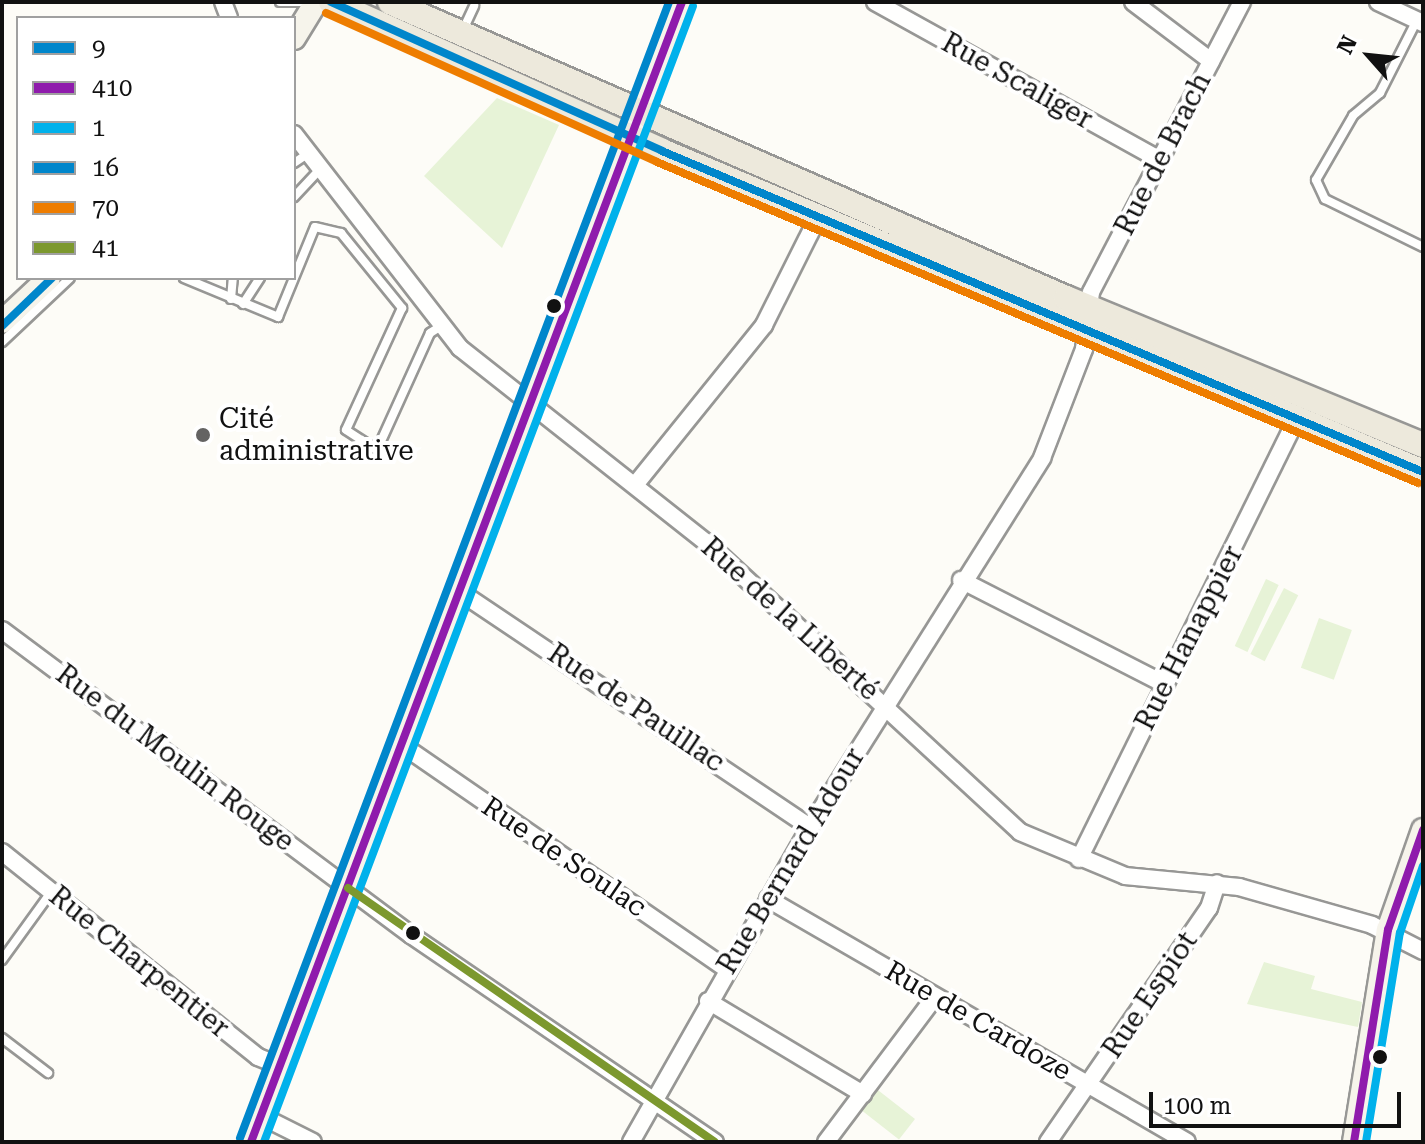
<!DOCTYPE html>
<html>
<head>
<meta charset="utf-8">
<style>
	body { margin:0 }
	#map { position:relative; width:1425px; height:1144px; overflow:hidden; background:#fdfcf7; font-family:"Roboto Serif",serif }
	div>[style] { position:absolute }
	[style*='--x'] { left:calc(var(--x)*1px); top:calc(var(--y)*1px); width:calc(var(--w)*1px); rotate:calc(var(--a)*1deg) }
	.green>* { inset:0; background:#e7f3d7; transform-origin:0 0 }
	.roads { filter:drop-shadow(2px 0 #979795) drop-shadow(-2px 0 #979795) drop-shadow(0 2px #979795) drop-shadow(0 -2px #979795) }
	.lane>* { height:8px; margin:-4px; padding:0 4px; transform-origin:4px; border-radius:4px; background:#fffffe }
	.street>* { height:16px; margin:-8px; padding:0 8px; transform-origin:8px; border-radius:8px; background:#fffffe }
	.secondary>* { height:22px; margin:-11px; padding:0 11px; transform-origin:11px; border-radius:11px; background:#f6f4eb }
	.primary>* { height:24px; margin:-12px; padding:0 12px; transform-origin:12px; border-radius:12px; background:#ede9dc }
	.bus-1>* { height:8px; margin:-4px; padding:0 4px; transform-origin:4px; border-radius:4px; background:#0086cb }
	.bus-2>* { height:8px; margin:-4px; padding:0 4px; transform-origin:4px; border-radius:4px; background:#8f1bac }
	.bus-3>* { height:8px; margin:-4px; padding:0 4px; transform-origin:4px; border-radius:4px; background:#00b1eb }
	.bus-4>* { height:8px; margin:-4px; padding:0 4px; transform-origin:4px; border-radius:4px; background:#0086cb }
	.bus-5>* { height:8px; margin:-4px; padding:0 4px; transform-origin:4px; border-radius:4px; background:#ee7d00 }
	.bus-6>* { height:8px; margin:-4px; padding:0 4px; transform-origin:4px; border-radius:4px; background:#7c982e }
	.dots>* { width:22px; height:22px; translate:-50% -50%; box-sizing:border-box; border:4px solid #fff; border-radius:50% }
	span { translate:-50% -50%; white-space:nowrap; text-align:center; line-height:1.15; -webkit-text-stroke:8px #fff; paint-order:stroke }
	.street-label { font-size:28px; color:#111 }
	.poi-label { font-size:28px; color:#111 }
	.left { translate:0 -50%; text-align:left }
	.frame { position:absolute; inset:0; border:4px solid #111; pointer-events:none }
	.legend { position:absolute; left:16px; top:16px; width:280px; height:264px; box-sizing:border-box; background:#fff; border:2px solid #a0a0a0; margin:0; padding:10px 14px; list-style:none; font-size:24px; color:#111 }
	.legend li { display:flex; align-items:center; gap:16px; height:40px }
	.legend b { width:40px; border:2px solid #a0a0a0 }
	.north { position:absolute; left:1329px; top:16px; width:80px; height:80px; -webkit-text-stroke:6px #fff; paint-order:stroke; rotate:297deg; font-size:22px; font-weight:700; line-height:32px; text-align:center; color:#111 }
	.north::after { content:''; display:block; margin:auto; width:28px; height:36px; background:#111; clip-path:polygon(50% 0,100% 100%,50% 72%,0 100%) }
	.scale { position:absolute; left:1149px; top:1092px; width:252px; height:36px; box-sizing:border-box; border:4px solid #111; border-top:0; padding-left:10px; font-size:24px; line-height:28px; white-space:nowrap; color:#111; -webkit-text-stroke:6px #fff; paint-order:stroke }
</style>
</head>
<body>
<div id="map">
	<div class="green">
		<div style="clip-path:polygon(497px 98px,559px 125px,502px 248px,424px 176px)"></div>
		<div style="left:1266px;top:579px;width:14px;height:74px;rotate:25deg"></div>
		<div style="left:1284px;top:588px;width:16px;height:74px;rotate:27deg"></div>
		<div style="left:1319px;top:618px;width:35px;height:53px;rotate:20deg"></div>
		<div style="clip-path:polygon(1264px 962px,1315px 976px,1311px 989px,1362px 1002px,1358px 1027px,1247px 1004px)"></div>
		<div style="left:874px;top:1087px;width:52px;height:26px;rotate:38deg"></div>
	</div>
	<div class="roads">
		<div class="lane">
			<div style="--x:280;--y:2;--w:21;--a:0"></div>
			<div style="--x:1417;--y:20;--w:82;--a:116.9"></div>
			<div style="--x:1380;--y:93;--w:35;--a:140"></div>
			<div style="--x:1353;--y:116;--w:74;--a:120"></div>
			<div style="--x:1316;--y:180;--w:21;--a:65"></div>
			<div style="--x:1325;--y:199;--w:109;--a:26.1"></div>
			<div style="--x:462;--y:32;--w:29;--a:-65"></div>
			<div style="--x:294;--y:163;--w:14;--a:-34"></div>
			<div style="--x:294;--y:197;--w:35;--a:-47"></div>
			<div style="--x:184;--y:278;--w:102;--a:22.5"></div>
			<div style="--x:278;--y:317;--w:97;--a:-67.7"></div>
			<div style="--x:315;--y:227;--w:27;--a:13"></div>
			<div style="--x:341;--y:233;--w:97;--a:50.9"></div>
			<div style="--x:402;--y:308;--w:134;--a:114.7"></div>
			<div style="--x:346;--y:430;--w:37;--a:33"></div>
			<div style="--x:377;--y:450;--w:128;--a:-65.6"></div>
			<div style="--x:430;--y:333;--w:13;--a:-32"></div>
			<div style="--x:231;--y:299;--w:21;--a:-85"></div>
			<div style="--x:243;--y:304;--w:31;--a:-57"></div>
			<div style="--x:2;--y:342;--w:93;--a:-43.3"></div>
			<div style="--x:2;--y:960;--w:85;--a:-54.1"></div>
			<div style="--x:2;--y:1038;--w:58;--a:37.3"></div>
		</div>
		<div class="street">
			<div style="--x:223;--y:2;--w:17;--a:69"></div>
			<div style="--x:875;--y:2;--w:326;--a:29"></div>
			<div style="--x:1133;--y:2;--w:98;--a:37.1"></div>
			<div style="--x:1378;--y:2;--w:50;--a:25"></div>
			<div style="--x:294;--y:134;--w:271;--a:52.2"></div>
			<div style="--x:460;--y:348;--w:313;--a:38.3"></div>
			<div style="--x:706;--y:542;--w:427;--a:42.7"></div>
			<div style="--x:1020;--y:832;--w:114;--a:22.7"></div>
			<div style="--x:1125;--y:876;--w:115;--a:5.5"></div>
			<div style="--x:1239;--y:887;--w:138;--a:15.9"></div>
			<div style="--x:1372;--y:925;--w:57;--a:27"></div>
			<div style="--x:635;--y:485;--w:206;--a:-51.1"></div>
			<div style="--x:764;--y:325;--w:123;--a:-63.4"></div>
			<div style="--x:961;--y:580;--w:230;--a:27.1"></div>
			<div style="--x:460;--y:592;--w:422;--a:33.9"></div>
			<div style="--x:2;--y:630;--w:510;--a:36.71"></div>
			<div style="--x:411;--y:935;--w:368;--a:34.3"></div>
			<div style="--x:402;--y:745;--w:395;--a:34.6"></div>
			<div style="--x:2;--y:852;--w:328;--a:38.7"></div>
			<div style="--x:258;--y:1057;--w:24;--a:22"></div>
			<div style="--x:1079;--y:859;--w:494;--a:-63.7"></div>
			<div style="--x:768;--y:899;--w:484;--a:30.1"></div>
			<div style="--x:708;--y:1001;--w:181;--a:31"></div>
			<div style="--x:261;--y:1116;--w:58;--a:26.6"></div>
			<div style="--x:631;--y:1142;--w:362;--a:-60.4"></div>
			<div style="--x:810;--y:827;--w:436;--a:-57.8"></div>
			<div style="--x:1042;--y:458;--w:117;--a:-68.9"></div>
			<div style="--x:1084;--y:349;--w:57;--a:-83"></div>
			<div style="--x:1091;--y:292;--w:327;--a:-62.5"></div>
			<div style="--x:826;--y:1142;--w:181;--a:-53.1"></div>
			<div style="--x:1048;--y:1142;--w:284;--a:-55.5"></div>
			<div style="--x:1209;--y:908;--w:26;--a:-72"></div>
		</div>
		<div class="secondary">
			<div style="--x:294;--y:38;--w:42;--a:-58.6"></div>
			<div style="--x:2;--y:322;--w:64;--a:-43.1"></div>
			<div style="--x:251;--y:1142;--w:1219;--a:-69.29"></div>
			<div style="--x:1354;--y:1142;--w:215;--a:-80.9"></div>
			<div style="--x:1388;--y:930;--w:106;--a:-70.7"></div>
		</div>
		<div class="primary">
			<div style="--x:331;--y:2;--w:363;--a:24.2"></div>
			<div style="--x:662;--y:151;--w:826;--a:22.87"></div>
			<div style="--x:390;--y:2;--w:738;--a:23.65"></div>
			<div style="--x:1066;--y:298;--w:386;--a:22.4"></div>
		</div>
	</div>
	<div class="bus-1">
		<div style="--x:331;--y:2;--w:363;--a:24.2"></div>
		<div style="--x:662;--y:151;--w:826;--a:22.87"></div>
	</div>
	<div class="bus-2">
		<div style="--x:251;--y:1142;--w:1219;--a:-69.29"></div>
		<div style="--x:1354;--y:1142;--w:215;--a:-80.9"></div>
		<div style="--x:1388;--y:930;--w:106;--a:-70.7"></div>
	</div>
	<div class="bus-3">
		<div style="--x:264;--y:1142;--w:1214;--a:-69.31"></div>
		<div style="--x:1366;--y:1142;--w:212;--a:-80.8"></div>
		<div style="--x:1400;--y:933;--w:71;--a:-71.1"></div>
	</div>
	<div class="bus-4">
		<div style="--x:2;--y:326;--w:69;--a:-43.8"></div>
		<div style="--x:240;--y:1138;--w:1214;--a:-69.31"></div>
	</div>
	<div class="bus-5">
		<div style="--x:326;--y:13;--w:363;--a:24.2"></div>
		<div style="--x:657;--y:162;--w:826;--a:22.87"></div>
	</div>
	<div class="bus-6">
		<div style="--x:348;--y:888;--w:446;--a:34.7"></div>
	</div>
	<div class="dots">
		<div style="left:554px;top:306px;background:#111"></div>
		<div style="left:203px;top:435px;background:#646362"></div>
		<div style="left:413px;top:933px;background:#111"></div>
		<div style="left:1380px;top:1057px;background:#111"></div>
	</div>
	<div class="street-label">
		<span style="left:1017px;top:81px;rotate:29deg">Rue Scaliger</span>
		<span style="left:1163px;top:154px;rotate:-63deg">Rue de Brach</span>
		<span style="left:790px;top:619px;rotate:42deg">Rue de la Liberté</span>
		<span style="left:1189px;top:638px;rotate:-63deg">Rue Hanappier</span>
		<span style="left:636px;top:708px;rotate:34deg">Rue de Pauillac</span>
		<span style="left:175px;top:758px;rotate:37deg">Rue du Moulin Rouge</span>
		<span style="left:564px;top:857px;rotate:34deg">Rue de Soulac</span>
		<span style="left:791px;top:861px;rotate:-59deg">Rue Bernard Adour</span>
		<span style="left:139px;top:962px;rotate:39deg">Rue Charpentier</span>
		<span style="left:1150px;top:995px;rotate:-56deg">Rue Espiot</span>
		<span style="left:978px;top:1021px;rotate:30deg">Rue de Cardoze</span>
	</div>
	<div class="poi-label">
		<span class="left" style="left:219px;top:435px">Cité<br>administrative</span>
	</div>
	<div class="frame"></div>
	<ul class="legend">
	<li><b style="height:10px;background:#0086cb"></b>9</li>
	<li><b style="height:10px;background:#8f1bac"></b>410</li>
	<li><b style="height:10px;background:#00b1eb"></b>1</li>
	<li><b style="height:10px;background:#0086cb"></b>16</li>
	<li><b style="height:10px;background:#ee7d00"></b>70</li>
	<li><b style="height:10px;background:#7c982e"></b>41</li>
	</ul>
	<div class="north">N</div>
	<div class="scale">100 m</div>
</div>
</body>
</html>
